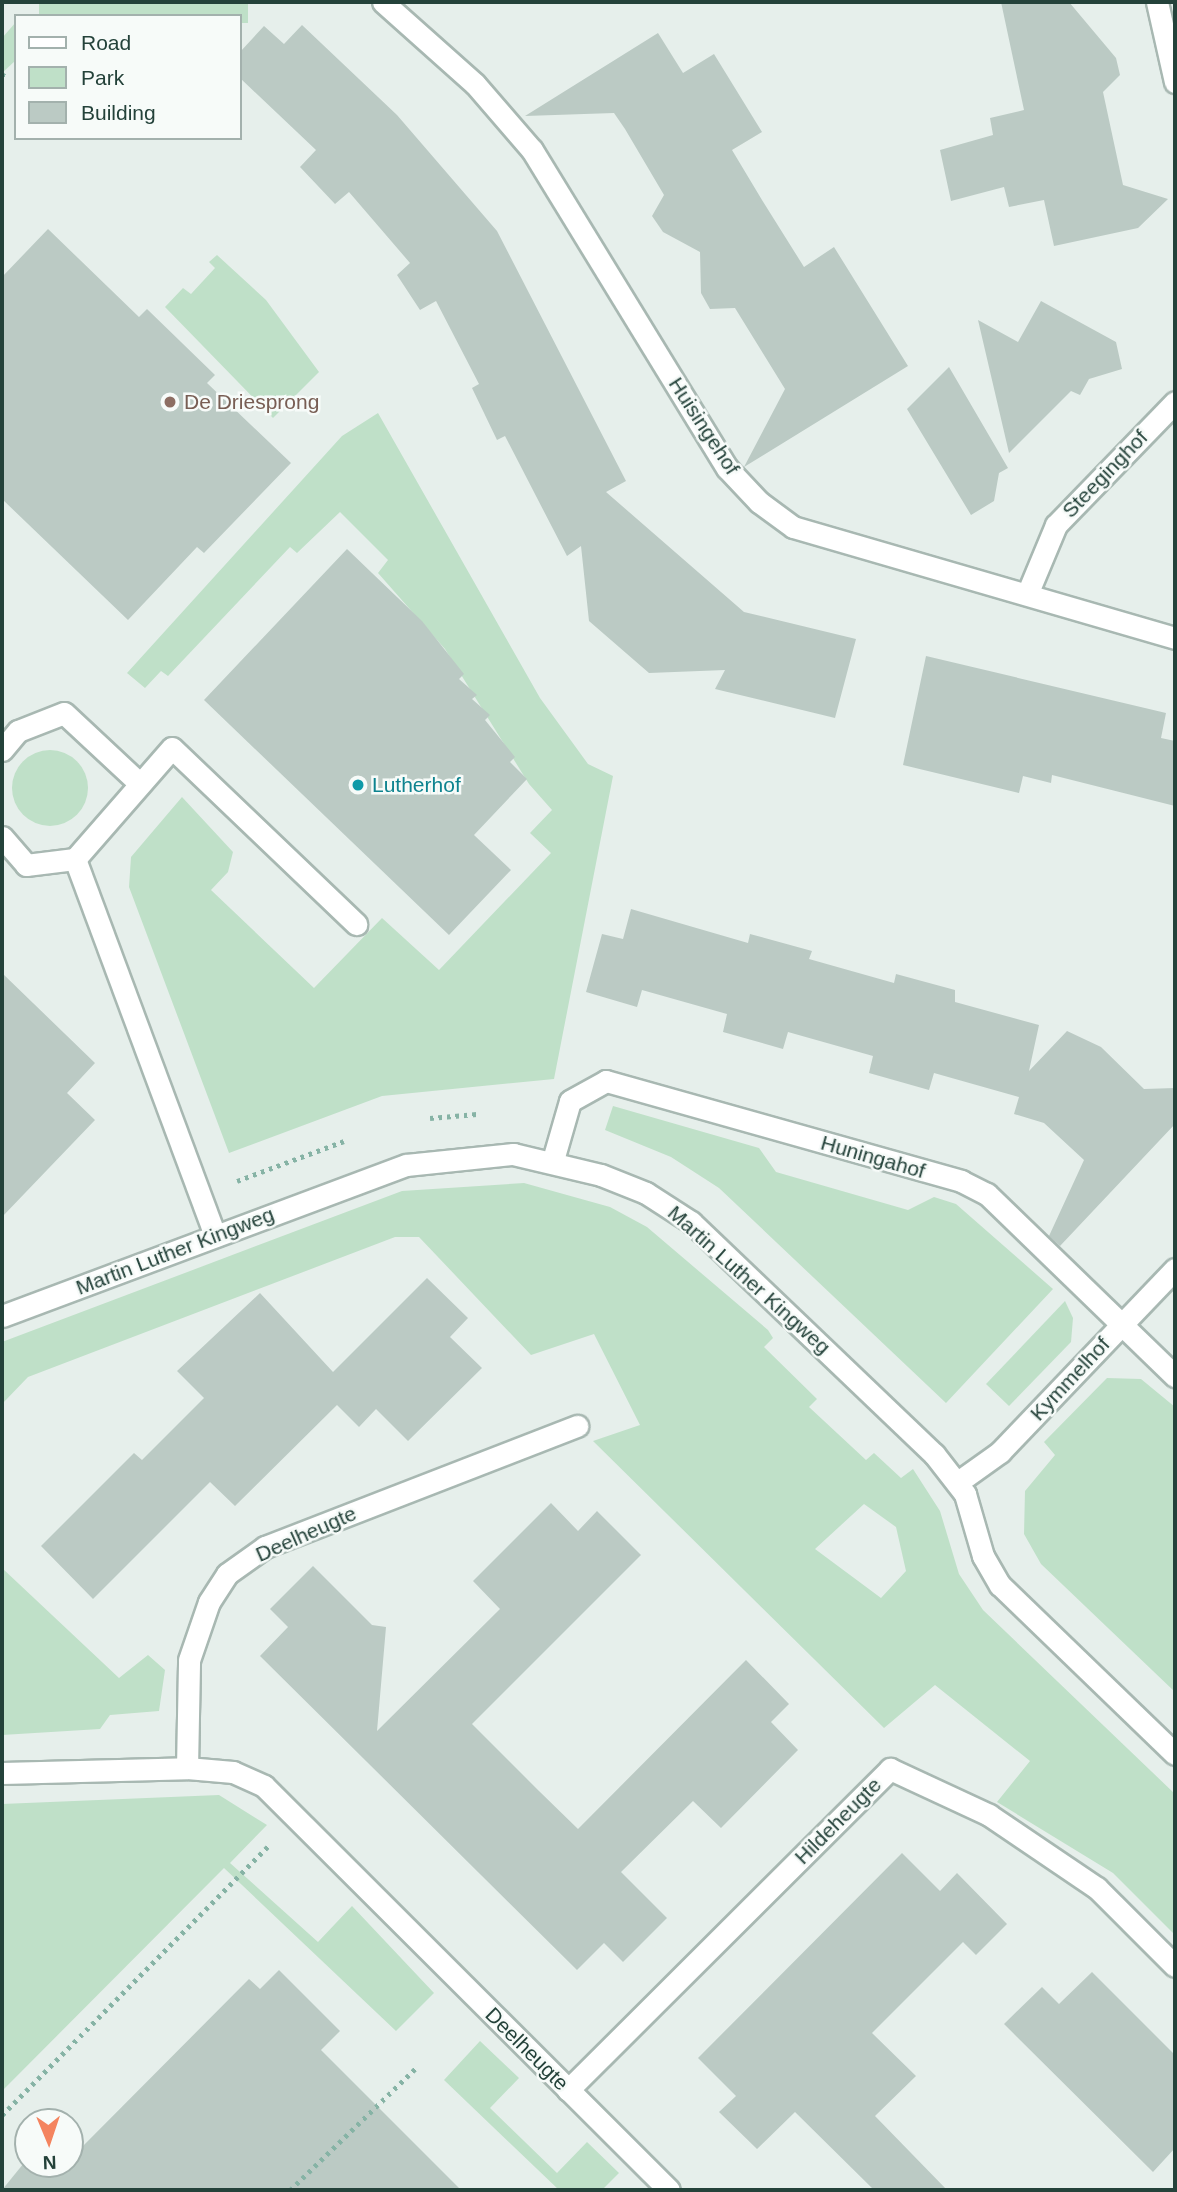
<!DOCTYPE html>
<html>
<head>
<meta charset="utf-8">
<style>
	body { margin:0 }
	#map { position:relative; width:1177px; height:2192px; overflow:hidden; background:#e6efeb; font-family:Helvetica,sans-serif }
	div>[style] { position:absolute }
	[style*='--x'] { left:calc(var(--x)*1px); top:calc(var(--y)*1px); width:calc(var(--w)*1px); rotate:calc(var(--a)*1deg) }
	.green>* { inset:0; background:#bfe0c8; transform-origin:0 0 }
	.round { border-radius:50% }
	.building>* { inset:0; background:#bbcac4 }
	.path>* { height:4.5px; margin-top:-2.25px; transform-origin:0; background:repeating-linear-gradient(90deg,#86b3a5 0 3.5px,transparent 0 8.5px) }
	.roads { filter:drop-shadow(2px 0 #a8b8b2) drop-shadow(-2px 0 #a8b8b2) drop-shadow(0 2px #a8b8b2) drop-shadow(0 -2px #a8b8b2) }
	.minor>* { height:21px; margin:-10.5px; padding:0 10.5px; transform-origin:10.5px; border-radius:10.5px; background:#fff }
	.tertiary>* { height:21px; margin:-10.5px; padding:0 10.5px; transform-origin:10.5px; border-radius:10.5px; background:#fff }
	.dots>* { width:19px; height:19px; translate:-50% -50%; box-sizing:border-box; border:4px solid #f7fbf9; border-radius:50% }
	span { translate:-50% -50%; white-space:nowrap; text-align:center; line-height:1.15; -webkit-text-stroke:5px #f7fbf9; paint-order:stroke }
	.education-label { font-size:21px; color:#785e54 }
	.left { translate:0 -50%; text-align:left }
	.street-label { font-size:21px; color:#24423a }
	.culture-label { font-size:21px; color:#0d838f }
	.frame { position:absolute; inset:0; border:4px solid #24423a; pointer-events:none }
	.legend { position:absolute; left:14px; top:14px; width:228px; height:126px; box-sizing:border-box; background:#f7fbf9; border:2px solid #a3b1ad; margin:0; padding:9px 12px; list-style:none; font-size:21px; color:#24423a }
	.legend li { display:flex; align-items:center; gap:14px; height:35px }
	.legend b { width:35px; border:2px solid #a3b1ad }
	.north { position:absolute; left:14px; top:2108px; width:70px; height:70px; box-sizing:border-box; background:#f7fbf9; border:2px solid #a3b1ad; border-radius:50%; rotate:178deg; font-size:19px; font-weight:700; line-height:28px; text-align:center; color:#24423a }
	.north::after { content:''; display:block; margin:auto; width:24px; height:32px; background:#f4845f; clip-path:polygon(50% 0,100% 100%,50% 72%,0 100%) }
</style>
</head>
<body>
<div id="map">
	<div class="green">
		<div style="left:39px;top:2px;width:209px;height:21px"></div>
		<div style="clip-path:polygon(16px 22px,16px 60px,2px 73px,2px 38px)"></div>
		<div style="clip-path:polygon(217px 255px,266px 300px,319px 372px,273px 418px,165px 307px,183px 288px,191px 294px,215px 268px,209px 262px)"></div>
		<div style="clip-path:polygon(378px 413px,540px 698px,588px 764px,613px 776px,554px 1079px,382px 1096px,229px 1153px,129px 887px,131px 857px,182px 797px,233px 852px,228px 872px,211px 890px,314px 988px,382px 918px,439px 970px,551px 853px,530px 833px,552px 810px,529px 784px,445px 649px,378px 573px,388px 560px,340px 512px,297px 553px,290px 547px,168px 676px,161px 671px,145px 688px,127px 673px,342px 436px)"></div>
		<div class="round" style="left:12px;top:750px;width:76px;height:76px"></div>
		<div style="clip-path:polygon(613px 1106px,759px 1148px,776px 1172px,908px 1210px,934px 1197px,956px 1204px,1053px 1289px,946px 1403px,719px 1188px,671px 1157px,605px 1130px)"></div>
		<div style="clip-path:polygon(evenodd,524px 1183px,610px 1207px,647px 1227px,768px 1330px,773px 1338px,764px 1347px,817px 1399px,809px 1407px,866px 1460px,874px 1453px,901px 1478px,913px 1469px,940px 1511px,959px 1574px,983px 1610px,1175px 1794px,1175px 1935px,1113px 1873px,997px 1802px,1030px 1761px,935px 1685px,884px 1728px,593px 1441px,640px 1425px,594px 1334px,531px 1355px,419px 1237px,395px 1237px,28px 1377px,2px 1404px,2px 1342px,402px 1191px,524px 1183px,864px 1504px,896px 1527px,906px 1571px,881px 1598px,815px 1549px,864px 1504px)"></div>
		<div style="clip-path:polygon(1065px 1301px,1073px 1318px,1071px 1342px,1009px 1406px,986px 1384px)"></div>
		<div style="clip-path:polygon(1107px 1378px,1141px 1379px,1175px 1407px,1175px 1692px,1041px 1564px,1024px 1534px,1025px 1491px,1055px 1455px,1044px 1442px)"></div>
		<div style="clip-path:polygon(2px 1568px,119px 1678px,148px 1655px,165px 1670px,159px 1711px,110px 1715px,100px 1729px,2px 1735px)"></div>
		<div style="clip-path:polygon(219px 1795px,267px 1825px,230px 1863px,318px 1942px,352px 1906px,434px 1993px,396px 2031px,224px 1868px,2px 2091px,2px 1804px)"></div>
		<div style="clip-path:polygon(480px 2041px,519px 2078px,490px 2108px,557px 2173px,587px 2142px,619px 2173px,602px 2190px,559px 2190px,444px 2080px)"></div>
	</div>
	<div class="building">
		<div style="clip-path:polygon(1001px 2px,1069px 2px,1116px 58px,1120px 75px,1103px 92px,1123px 185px,1168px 199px,1138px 228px,1054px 246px,1044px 200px,1009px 207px,1004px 187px,951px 201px,940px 150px,993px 135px,990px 118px,1024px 110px)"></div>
		<div style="clip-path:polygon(302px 25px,397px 115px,497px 231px,626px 481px,606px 492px,744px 612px,856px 639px,835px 718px,715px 689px,725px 670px,649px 673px,589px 621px,581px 546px,567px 556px,505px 436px,497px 440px,472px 388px,479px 384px,436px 301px,420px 310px,397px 275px,410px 263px,349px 192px,335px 204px,300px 167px,316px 150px,240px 78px,240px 52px,264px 26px,284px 44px)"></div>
		<div style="clip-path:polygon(658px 33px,683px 73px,714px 54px,762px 132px,732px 150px,762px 200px,804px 267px,834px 247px,908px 366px,744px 467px,785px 389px,735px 308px,710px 309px,701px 293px,700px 252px,663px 232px,652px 216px,664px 195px,625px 129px,614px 113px,525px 116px)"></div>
		<div style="clip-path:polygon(48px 229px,139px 317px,147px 309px,215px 375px,207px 383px,291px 463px,204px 553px,197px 547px,128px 620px,2px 499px,2px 277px)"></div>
		<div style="clip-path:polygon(1041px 301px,1116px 342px,1122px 369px,1089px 379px,1080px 395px,1071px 391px,1009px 453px,978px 320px,1018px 342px)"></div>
		<div style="clip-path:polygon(949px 367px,1008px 468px,999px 473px,994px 501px,971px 515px,907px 409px)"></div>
		<div style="clip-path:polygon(347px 549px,422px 621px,464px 674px,459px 679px,477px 695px,472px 699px,490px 715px,485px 720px,515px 757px,510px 762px,527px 779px,474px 835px,511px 870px,449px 935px,204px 700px)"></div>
		<div style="clip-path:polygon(926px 656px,1166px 713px,1161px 738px,1175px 741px,1175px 806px,1052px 775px,1051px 783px,1023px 776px,1019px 793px,903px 765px)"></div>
		<div style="clip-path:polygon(631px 909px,748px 943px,750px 934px,812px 951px,809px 959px,894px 983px,896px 974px,955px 990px,955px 1002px,1039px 1025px,1029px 1071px,1067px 1031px,1101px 1047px,1144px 1089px,1175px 1088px,1175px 1124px,1060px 1246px,1049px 1236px,1084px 1160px,1044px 1123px,1014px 1114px,1019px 1097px,934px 1073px,929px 1090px,869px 1073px,873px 1056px,788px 1032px,783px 1049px,723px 1032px,727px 1014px,642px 990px,637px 1007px,586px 992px,602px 934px,623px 939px)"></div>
		<div style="clip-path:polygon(2px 973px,95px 1063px,67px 1093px,95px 1120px,2px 1217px)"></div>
		<div style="clip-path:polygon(427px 1278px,468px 1318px,450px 1337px,482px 1368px,408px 1441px,376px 1409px,359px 1427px,337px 1405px,235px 1506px,210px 1482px,93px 1599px,41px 1546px,134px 1453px,142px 1460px,204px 1398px,177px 1371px,260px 1293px,333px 1372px)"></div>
		<div style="clip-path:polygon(551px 1503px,578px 1531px,597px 1511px,641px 1555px,472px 1724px,539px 1791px,578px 1829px,746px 1660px,789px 1704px,771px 1722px,798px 1750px,721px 1828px,693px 1801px,621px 1872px,667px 1918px,623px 1962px,604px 1943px,577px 1970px,260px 1656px,288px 1627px,270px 1609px,313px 1566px,372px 1625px,386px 1627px,377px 1731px,500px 1609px,473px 1581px)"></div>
		<div style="clip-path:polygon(902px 1853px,940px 1891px,957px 1873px,1007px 1924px,976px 1955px,963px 1942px,872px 2033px,916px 2076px,875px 2116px,947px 2190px,874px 2190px,795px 2112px,757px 2149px,719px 2112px,736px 2096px,698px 2058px)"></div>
		<div style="clip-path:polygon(279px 1970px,340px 2031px,321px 2050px,461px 2190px,2px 2190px,28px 2158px,28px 2164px,70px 2164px,70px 2139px,80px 2149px,249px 1979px,260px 1989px)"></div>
		<div style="clip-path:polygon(1092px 1972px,1175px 2055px,1175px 2148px,1153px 2172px,1004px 2024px,1042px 1987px,1059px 2004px)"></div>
	</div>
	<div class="path">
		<div style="--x:2;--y:74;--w:5;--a:37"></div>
		<div style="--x:430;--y:1118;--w:47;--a:-4.9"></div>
		<div style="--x:237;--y:1181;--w:114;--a:-20.5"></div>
		<div style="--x:2;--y:2115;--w:378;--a:-45.3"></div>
		<div style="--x:290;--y:2190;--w:177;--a:-44.1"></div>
	</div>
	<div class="roads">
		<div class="minor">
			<div style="--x:383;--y:2;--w:123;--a:41.7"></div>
			<div style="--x:475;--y:84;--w:87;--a:49.2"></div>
			<div style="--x:532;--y:150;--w:373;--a:58.5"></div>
			<div style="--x:727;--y:468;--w:47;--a:46.7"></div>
			<div style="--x:759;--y:502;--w:42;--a:36.3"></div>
			<div style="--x:793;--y:527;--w:398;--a:16.2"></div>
			<div style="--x:1157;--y:2;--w:82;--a:77.3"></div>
			<div style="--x:1028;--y:592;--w:73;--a:-67.3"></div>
			<div style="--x:1056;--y:525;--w:171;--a:-45.9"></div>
			<div style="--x:2;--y:750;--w:25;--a:-50"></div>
			<div style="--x:18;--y:731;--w:49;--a:-21.4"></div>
			<div style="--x:64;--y:713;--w:101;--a:43"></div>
			<div style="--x:2;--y:837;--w:37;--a:49"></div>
			<div style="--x:26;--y:865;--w:49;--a:-7"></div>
			<div style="--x:75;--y:859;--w:147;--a:-48.9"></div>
			<div style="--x:172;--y:748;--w:255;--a:43.7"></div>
			<div style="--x:75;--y:859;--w:402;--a:69.6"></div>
			<div style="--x:553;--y:1160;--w:61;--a:-73.9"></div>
			<div style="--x:570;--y:1101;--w:41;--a:-29.1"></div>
			<div style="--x:606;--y:1081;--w:369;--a:15.7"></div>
			<div style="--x:961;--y:1181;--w:29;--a:27"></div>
			<div style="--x:987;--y:1194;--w:262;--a:44.1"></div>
			<div style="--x:958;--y:1482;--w:52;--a:-35.5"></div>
			<div style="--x:1000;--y:1452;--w:253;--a:-46.3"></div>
			<div style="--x:187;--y:1768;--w:108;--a:-88.9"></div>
			<div style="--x:189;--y:1660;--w:61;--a:-71"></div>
			<div style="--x:209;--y:1602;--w:33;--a:-57"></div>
			<div style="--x:227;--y:1574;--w:47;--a:-35.4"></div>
			<div style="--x:265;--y:1547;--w:335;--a:-21.2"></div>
			<div style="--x:2;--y:1773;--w:185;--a:-1.5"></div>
			<div style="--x:187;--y:1768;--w:46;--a:5"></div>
			<div style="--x:233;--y:1772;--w:34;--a:24"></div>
			<div style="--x:264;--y:1786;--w:572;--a:44.93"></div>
			<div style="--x:568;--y:2090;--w:455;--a:-44.9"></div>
			<div style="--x:890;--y:1769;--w:109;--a:24.9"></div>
			<div style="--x:989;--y:1815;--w:130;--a:34.1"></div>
			<div style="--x:1097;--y:1888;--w:110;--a:45"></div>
		</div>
		<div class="tertiary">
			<div style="--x:2;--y:1316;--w:431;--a:-20.5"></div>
			<div style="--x:406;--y:1165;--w:108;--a:-5.9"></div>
			<div style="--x:513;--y:1154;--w:90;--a:13.4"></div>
			<div style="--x:601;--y:1175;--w:48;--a:21.8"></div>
			<div style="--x:646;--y:1193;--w:54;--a:32.8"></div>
			<div style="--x:691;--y:1222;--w:336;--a:43.7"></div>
			<div style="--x:934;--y:1454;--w:51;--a:52.2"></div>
			<div style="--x:965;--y:1494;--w:65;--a:73.8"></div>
			<div style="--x:983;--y:1556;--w:34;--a:60"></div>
			<div style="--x:1000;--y:1585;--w:243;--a:44"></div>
		</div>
	</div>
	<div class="dots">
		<div style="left:170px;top:402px;background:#8d6e63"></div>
		<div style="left:358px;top:785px;background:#0f9aa8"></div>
	</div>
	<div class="education-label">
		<span class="left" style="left:184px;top:402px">De Driesprong</span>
	</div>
	<div class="street-label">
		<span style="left:704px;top:426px;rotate:57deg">Huisingehof</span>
		<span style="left:1105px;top:474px;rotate:-46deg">Steeginghof</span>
		<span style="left:873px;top:1157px;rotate:16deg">Huningahof</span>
		<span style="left:175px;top:1251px;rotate:-21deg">Martin Luther Kingweg</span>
		<span style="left:749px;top:1280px;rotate:42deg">Martin Luther Kingweg</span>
		<span style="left:1070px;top:1379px;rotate:-47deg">Kymmelhof</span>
		<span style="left:306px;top:1534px;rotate:-24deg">Deelheugte</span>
		<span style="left:838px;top:1821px;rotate:-45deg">Hildeheugte</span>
		<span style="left:527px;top:2049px;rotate:45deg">Deelheugte</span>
	</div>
	<div class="culture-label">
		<span class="left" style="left:372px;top:785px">Lutherhof</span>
	</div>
	<div class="frame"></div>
	<ul class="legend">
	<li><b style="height:9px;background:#fff"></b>Road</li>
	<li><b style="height:19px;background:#bfe0c8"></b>Park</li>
	<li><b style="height:19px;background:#bbcac4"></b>Building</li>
	</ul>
	<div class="north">N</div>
</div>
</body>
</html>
